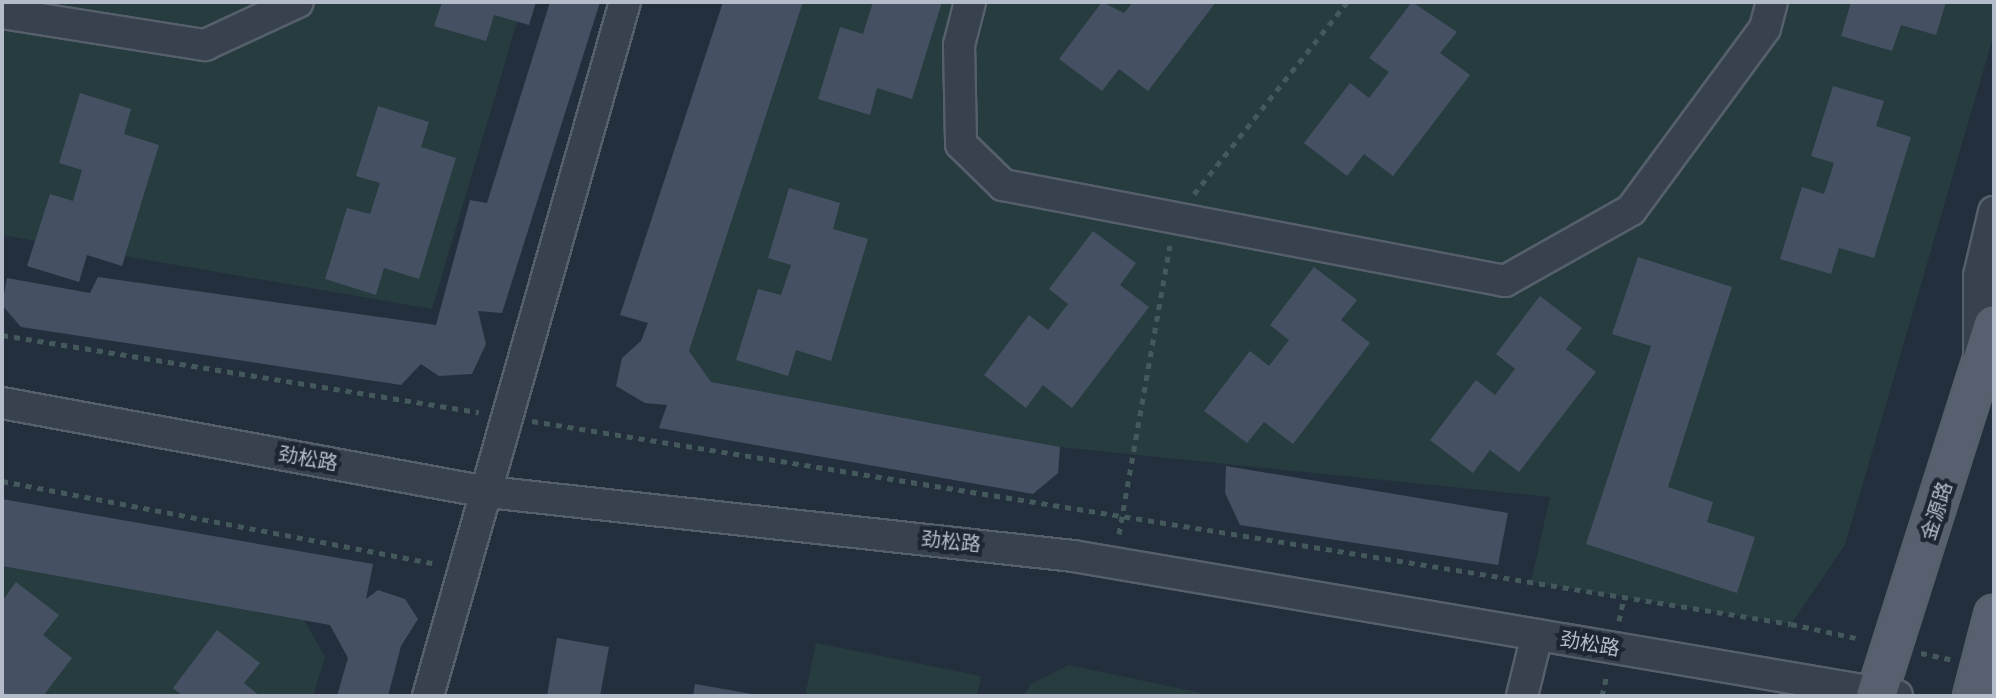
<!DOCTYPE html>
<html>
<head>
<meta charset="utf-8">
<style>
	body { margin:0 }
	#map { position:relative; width:1996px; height:698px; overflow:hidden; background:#242f3e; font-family:"PT Sans Narrow","Noto Sans SC",sans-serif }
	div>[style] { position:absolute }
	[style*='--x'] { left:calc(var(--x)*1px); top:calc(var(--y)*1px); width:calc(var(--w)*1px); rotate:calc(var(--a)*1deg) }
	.green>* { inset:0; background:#263c3f }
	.building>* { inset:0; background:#455162 }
	.path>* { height:5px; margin-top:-2.5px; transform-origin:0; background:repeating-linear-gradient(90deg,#44595c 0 6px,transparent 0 12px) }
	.roads { filter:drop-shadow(2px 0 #565f6c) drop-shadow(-2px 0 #565f6c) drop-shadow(0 2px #565f6c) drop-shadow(0 -2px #565f6c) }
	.minor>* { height:30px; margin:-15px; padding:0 15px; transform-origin:15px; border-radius:15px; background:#38414e }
	.major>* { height:38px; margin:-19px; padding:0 19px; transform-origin:19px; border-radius:19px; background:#56606e }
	span { translate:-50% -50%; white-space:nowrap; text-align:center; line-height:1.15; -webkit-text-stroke:8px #1d2633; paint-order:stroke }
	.street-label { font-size:20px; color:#b4bcc9 }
	.frame { position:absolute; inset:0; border:4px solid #b4bcc9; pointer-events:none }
</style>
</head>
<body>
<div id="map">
	<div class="green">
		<div style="clip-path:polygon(2px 2px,523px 2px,432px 309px,2px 235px)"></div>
		<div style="clip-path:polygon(803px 2px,1994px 2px,1994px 34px,1845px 545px,1791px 624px,1531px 582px,1550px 497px,1060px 447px,711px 382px,689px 351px)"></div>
		<div style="clip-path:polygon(2px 566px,304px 620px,325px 657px,313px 696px,2px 696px)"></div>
		<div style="clip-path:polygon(816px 643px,981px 676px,977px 696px,805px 696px)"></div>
		<div style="clip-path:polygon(1069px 665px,1215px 696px,1023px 696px,1031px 684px)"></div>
	</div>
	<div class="building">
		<div style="clip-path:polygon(442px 2px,536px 2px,529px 25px,494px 15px,486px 41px,434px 26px)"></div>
		<div style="clip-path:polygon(550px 2px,600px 2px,502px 313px,478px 311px,486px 344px,472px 374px,439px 376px,421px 364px,401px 385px,21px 327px,2px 305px,7px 278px,90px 293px,98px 277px,436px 325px,470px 200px,487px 203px)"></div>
		<div style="clip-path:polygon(723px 2px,803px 2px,689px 351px,711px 382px,1060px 447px,1058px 473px,1033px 494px,659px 428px,667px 405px,645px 403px,616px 386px,622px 358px,641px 341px,648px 323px,620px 315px)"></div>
		<div style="clip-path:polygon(873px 2px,942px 2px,912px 99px,877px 88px,870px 115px,818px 99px,840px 27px,863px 34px)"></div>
		<div style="clip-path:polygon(1102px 2px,1124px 13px,1133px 2px,1216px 2px,1148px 91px,1119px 69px,1102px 91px,1059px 59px)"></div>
		<div style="clip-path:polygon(1412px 2px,1457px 32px,1440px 53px,1470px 75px,1393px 176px,1364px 154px,1347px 176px,1304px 143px,1350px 83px,1369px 98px,1389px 72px,1369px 58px)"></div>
		<div style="clip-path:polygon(1851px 2px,1946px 2px,1936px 35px,1901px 25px,1892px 51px,1841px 36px)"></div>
		<div style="clip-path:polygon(1833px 86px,1884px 101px,1876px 126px,1911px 137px,1874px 258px,1839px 248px,1831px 274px,1780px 259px,1802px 187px,1824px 194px,1834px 163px,1811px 156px)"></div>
		<div style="clip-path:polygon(80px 93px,131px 109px,124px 134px,159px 145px,122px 266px,87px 255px,79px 282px,27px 266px,50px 194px,73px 201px,82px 170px,59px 163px)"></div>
		<div style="clip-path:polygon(378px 106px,429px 122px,421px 147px,456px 158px,419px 279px,384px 268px,376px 295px,325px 279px,347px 208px,370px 214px,380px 183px,356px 176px)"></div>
		<div style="clip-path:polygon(789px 188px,840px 203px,833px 229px,868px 239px,831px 361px,796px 350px,788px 376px,736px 360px,758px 289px,781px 295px,791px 265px,768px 258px)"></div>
		<div style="clip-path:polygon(1093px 231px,1136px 263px,1120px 285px,1149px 307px,1072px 408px,1043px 385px,1026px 408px,984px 375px,1029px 315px,1048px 330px,1068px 304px,1049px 289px)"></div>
		<div style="clip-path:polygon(1638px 257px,1732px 287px,1668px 487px,1713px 502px,1707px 522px,1755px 537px,1737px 593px,1586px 544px,1651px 346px,1612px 334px)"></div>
		<div style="clip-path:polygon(1314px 267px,1357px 300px,1341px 320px,1370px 343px,1293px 444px,1264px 422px,1247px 443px,1204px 411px,1250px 351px,1269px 366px,1289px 340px,1270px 325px)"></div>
		<div style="clip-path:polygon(1540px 296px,1582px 328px,1566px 349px,1596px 372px,1519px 472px,1490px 450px,1473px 473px,1430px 440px,1476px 380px,1495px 395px,1515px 369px,1496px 354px)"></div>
		<div style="clip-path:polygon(1226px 466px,1508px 513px,1498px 565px,1240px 525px,1225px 493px)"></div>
		<div style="clip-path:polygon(2px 499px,373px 564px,366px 599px,378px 590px,405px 599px,418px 619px,401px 646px,388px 696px,337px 696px,348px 658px,330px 625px,2px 566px)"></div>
		<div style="clip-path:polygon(16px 582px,59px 615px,43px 635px,72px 658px,43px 696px,2px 696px,2px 601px)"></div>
		<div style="clip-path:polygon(217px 630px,260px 663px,244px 683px,260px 696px,183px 696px,173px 688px)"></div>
		<div style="clip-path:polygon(557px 638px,609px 647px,600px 696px,547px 696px)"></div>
		<div style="clip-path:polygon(695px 684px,752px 694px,752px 696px,693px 696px)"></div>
	</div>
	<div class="path">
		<div style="--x:1194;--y:194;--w:246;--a:-51.4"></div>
		<div style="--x:2;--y:335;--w:483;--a:9.2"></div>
		<div style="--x:532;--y:421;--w:1275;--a:9.16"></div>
		<div style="--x:1791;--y:624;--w:72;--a:12.1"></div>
		<div style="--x:2;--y:481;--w:443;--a:10.8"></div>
		<div style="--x:1119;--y:534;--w:293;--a:-80"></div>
		<div style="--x:1619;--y:621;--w:25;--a:-78"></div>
		<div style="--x:1921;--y:653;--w:30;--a:12"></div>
		<div style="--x:1602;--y:696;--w:23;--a:-77"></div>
	</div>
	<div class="roads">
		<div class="minor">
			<div style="--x:970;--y:2;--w:44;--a:104.3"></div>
			<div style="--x:959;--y:45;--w:99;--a:88.8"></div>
			<div style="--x:961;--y:144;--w:59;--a:44.3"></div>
			<div style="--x:1003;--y:185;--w:511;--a:10.83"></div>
			<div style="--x:1505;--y:281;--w:145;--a:-29.4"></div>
			<div style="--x:1631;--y:210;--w:226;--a:-53.6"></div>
			<div style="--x:1765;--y:28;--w:27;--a:-75"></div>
			<div style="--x:2;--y:13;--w:206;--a:9"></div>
			<div style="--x:205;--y:45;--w:102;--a:-24.8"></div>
			<div style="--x:1979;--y:356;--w:80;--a:-90"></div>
			<div style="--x:1979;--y:276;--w:66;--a:-76.8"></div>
			<div style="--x:2;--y:403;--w:494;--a:10.4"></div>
			<div style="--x:488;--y:492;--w:588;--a:6.24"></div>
			<div style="--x:1073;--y:556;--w:836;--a:9.64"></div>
			<div style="--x:428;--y:696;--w:721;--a:-74.15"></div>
			<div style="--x:1522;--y:696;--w:63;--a:-76.2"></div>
		</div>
		<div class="major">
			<div style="--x:1876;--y:696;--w:389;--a:-72.4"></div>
			<div style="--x:1973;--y:696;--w:84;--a:-75.5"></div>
		</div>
	</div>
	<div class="street-label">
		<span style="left:308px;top:459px;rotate:10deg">劲松路</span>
		<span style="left:1937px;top:511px;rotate:-72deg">金源路</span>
		<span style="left:951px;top:542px;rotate:6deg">劲松路</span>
		<span style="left:1590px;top:644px;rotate:10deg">劲松路</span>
	</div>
	<div class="frame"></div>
</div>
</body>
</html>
